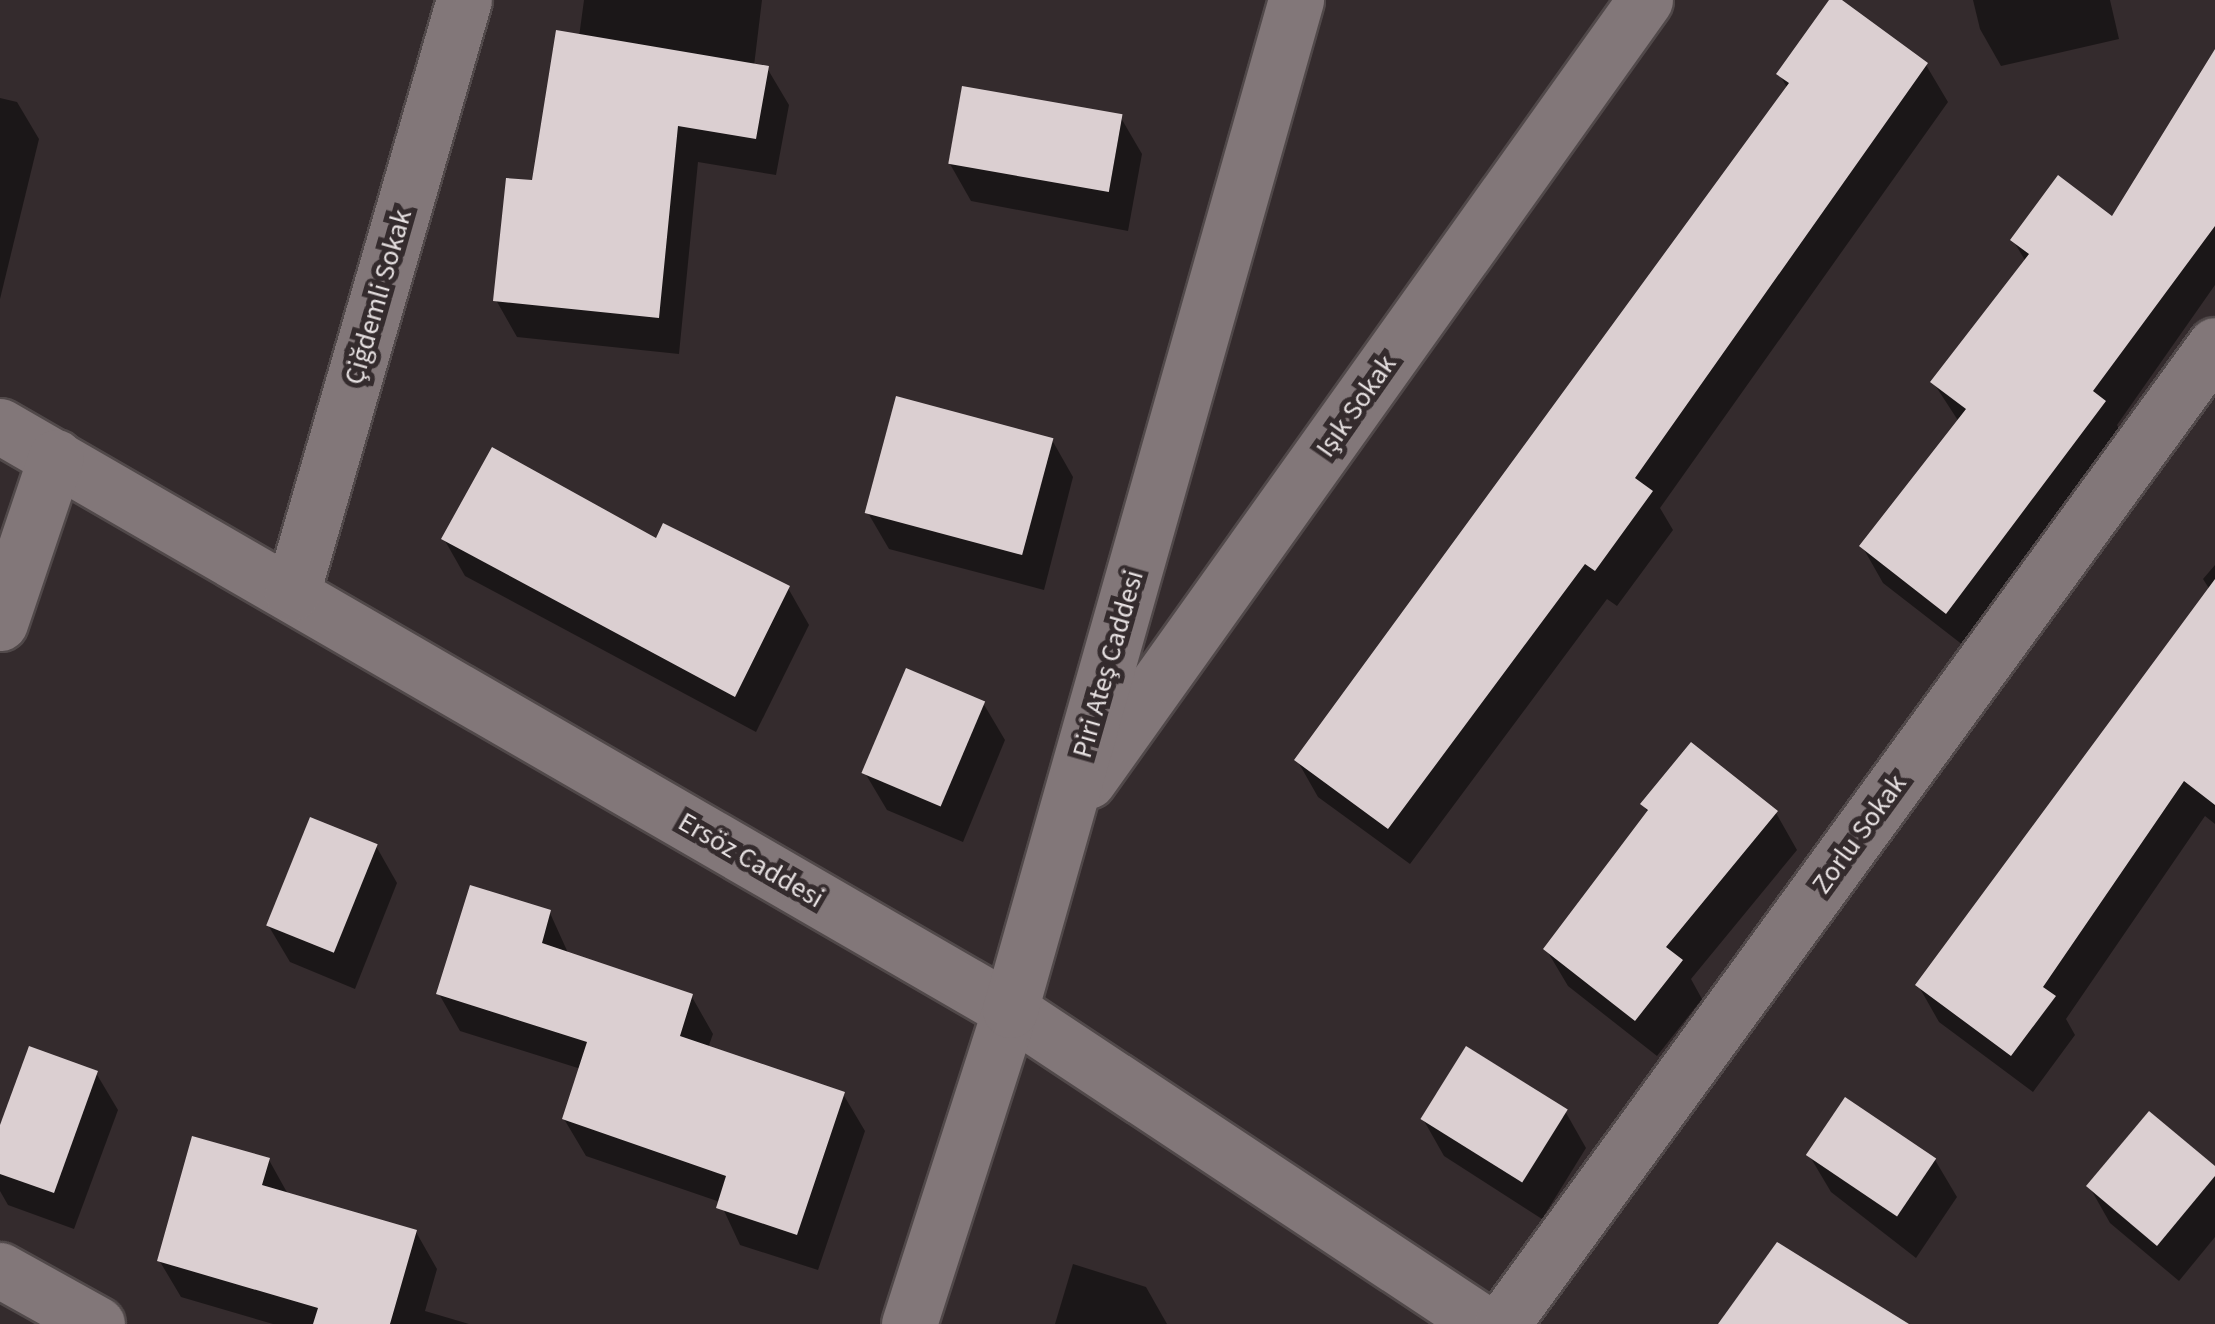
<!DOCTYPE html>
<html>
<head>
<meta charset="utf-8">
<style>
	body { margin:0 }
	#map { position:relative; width:2215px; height:1324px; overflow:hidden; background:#342b2d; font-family:"Source Sans 3",sans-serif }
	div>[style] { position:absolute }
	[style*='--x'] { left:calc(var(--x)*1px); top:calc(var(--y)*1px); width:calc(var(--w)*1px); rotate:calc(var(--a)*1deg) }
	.shadow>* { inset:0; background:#0007 }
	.building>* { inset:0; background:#dbcfd1; transform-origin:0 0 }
	.roads { filter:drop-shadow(2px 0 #51494a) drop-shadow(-2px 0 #51494a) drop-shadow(0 2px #51494a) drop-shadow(0 -2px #51494a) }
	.street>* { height:55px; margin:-27.5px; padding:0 27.5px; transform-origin:27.5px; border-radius:27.5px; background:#827779 }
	span { translate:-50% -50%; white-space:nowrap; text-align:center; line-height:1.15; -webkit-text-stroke:10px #342b2d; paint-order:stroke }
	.street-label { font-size:28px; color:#e6e0e1 }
</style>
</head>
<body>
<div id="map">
	<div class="shadow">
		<div style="clip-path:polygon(584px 0,762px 0,754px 66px,767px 68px,789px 105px,776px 175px,698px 162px,679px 354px,517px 337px,496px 300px,579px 37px)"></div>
		<div style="clip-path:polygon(1832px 0,1926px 65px,1948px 102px,1660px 508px,1673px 530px,1617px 606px,1607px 599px,1410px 864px,1318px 797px,1297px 760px,1788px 89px,1779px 74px)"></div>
		<div style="clip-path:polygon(1973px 0,2110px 0,2119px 39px,2001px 66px,1980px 29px)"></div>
		<div style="clip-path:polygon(2215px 54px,2215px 285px,2117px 425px,2125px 439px,1968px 649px,1883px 583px,1862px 546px,1959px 422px,1933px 382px,2026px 262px,2013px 240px,2113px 219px)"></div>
		<div style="clip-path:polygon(0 98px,17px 102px,39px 139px,0 299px)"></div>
		<div style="clip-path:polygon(1121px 118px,1142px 154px,1128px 231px,971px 201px,950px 164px)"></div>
		<div style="clip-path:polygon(1052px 440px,1073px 477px,1044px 590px,889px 549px,868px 513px)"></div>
		<div style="clip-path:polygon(444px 539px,657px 542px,788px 588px,809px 625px,756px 732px,465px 576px)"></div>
		<div style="clip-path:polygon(2215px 565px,2215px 824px,2205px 816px,2066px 1019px,2075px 1035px,2033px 1092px,1939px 1022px,1918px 985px,2210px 590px,2203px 579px)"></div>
		<div style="clip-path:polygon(983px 703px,1005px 740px,963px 842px,887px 810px,865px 773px)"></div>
		<div style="clip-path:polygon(1643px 804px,1776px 813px,1797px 850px,1691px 979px,1702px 999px,1657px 1056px,1568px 986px,1546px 949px,1648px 813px)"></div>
		<div style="clip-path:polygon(376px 846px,397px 883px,355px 989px,290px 962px,268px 925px)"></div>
		<div style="clip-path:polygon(550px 913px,569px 955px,692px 997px,713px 1034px,708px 1048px,843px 1094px,865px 1131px,818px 1270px,740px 1245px,720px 1202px,586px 1156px,564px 1119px,581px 1069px,460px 1031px,439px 994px)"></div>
		<div style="clip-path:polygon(96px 1073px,118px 1110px,74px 1229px,8px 1205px,0 1191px,0 1132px)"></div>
		<div style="clip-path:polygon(1565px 1111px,1586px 1148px,1542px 1219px,1444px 1156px,1423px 1119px)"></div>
		<div style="clip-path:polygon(1809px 1155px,1935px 1160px,1957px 1197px,1916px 1258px,1831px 1192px)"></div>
		<div style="clip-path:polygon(269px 1160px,289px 1196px,416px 1232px,437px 1269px,425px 1311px,469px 1324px,273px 1324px,181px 1297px,159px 1260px)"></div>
		<div style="clip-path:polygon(2215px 1169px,2215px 1237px,2179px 1281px,2110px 1223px,2089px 1186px)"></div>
		<div style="clip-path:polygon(1073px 1264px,1146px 1287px,1167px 1324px,1055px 1324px)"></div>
	</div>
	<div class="building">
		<div style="clip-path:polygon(1829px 0,1842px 0,1928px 63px,1635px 478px,1653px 491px,1595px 571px,1585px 564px,1388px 829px,1294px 760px,1789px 83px,1776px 74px)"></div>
		<div style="clip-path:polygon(556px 30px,769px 66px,756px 139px,678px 126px,659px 318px,493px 301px,506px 178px,532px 180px)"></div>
		<div style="clip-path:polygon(2215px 49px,2215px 226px,2093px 391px,2106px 401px,1946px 614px,1859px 546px,1966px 409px,1930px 382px,2029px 254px,2010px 240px,2058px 175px,2112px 216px)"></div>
		<div style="left:962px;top:86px;width:163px;height:79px;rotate:10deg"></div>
		<div style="left:896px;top:396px;width:163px;height:121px;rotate:15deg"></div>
		<div style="clip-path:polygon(492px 447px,656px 538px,663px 523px,790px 586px,735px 697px,441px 539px)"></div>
		<div style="clip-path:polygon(2215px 579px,2215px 805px,2184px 781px,2043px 987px,2056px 996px,2011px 1056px,1915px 985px)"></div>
		<div style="left:906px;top:668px;width:86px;height:114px;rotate:23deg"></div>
		<div style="clip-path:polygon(1691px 742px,1778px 811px,1666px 947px,1683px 960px,1635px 1021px,1543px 949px,1648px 810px,1640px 804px)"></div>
		<div style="left:310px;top:817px;width:73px;height:117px;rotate:22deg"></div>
		<div style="clip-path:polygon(470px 885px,551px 910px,542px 943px,693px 994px,680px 1036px,845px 1092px,797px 1235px,716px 1208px,726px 1176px,562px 1119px,587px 1042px,436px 994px)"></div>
		<div style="clip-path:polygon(29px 1046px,98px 1071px,54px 1193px,0 1174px,0 1125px)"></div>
		<div style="left:1466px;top:1046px;width:120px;height:86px;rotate:32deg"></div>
		<div style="left:1845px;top:1097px;width:110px;height:70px;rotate:34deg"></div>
		<div style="clip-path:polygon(2149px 1111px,2215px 1166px,2215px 1176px,2157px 1246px,2086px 1186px)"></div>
		<div style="clip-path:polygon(192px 1136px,270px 1158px,262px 1185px,417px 1230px,390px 1324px,313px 1324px,318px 1308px,157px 1261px)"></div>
		<div style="clip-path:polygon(1777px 1242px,1909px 1324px,1718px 1324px)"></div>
	</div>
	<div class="roads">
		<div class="street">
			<div style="--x:0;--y:426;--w:1167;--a:30.04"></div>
			<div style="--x:1010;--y:1010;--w:569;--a:33.52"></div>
			<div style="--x:292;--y:593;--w:617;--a:-73.83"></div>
			<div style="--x:0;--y:623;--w:175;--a:-71.4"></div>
			<div style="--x:1088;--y:781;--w:959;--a:-54.5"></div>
			<div style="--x:0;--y:1270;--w:111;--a:29.1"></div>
			<div style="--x:909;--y:1324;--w:330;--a:-72.2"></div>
			<div style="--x:1010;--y:1010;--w:1050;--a:-74.19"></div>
			<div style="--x:1502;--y:1324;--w:1211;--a:-53.93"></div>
		</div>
	</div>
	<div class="street-label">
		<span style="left:378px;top:297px;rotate:-74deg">Çiğdemli Sokak</span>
		<span style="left:1356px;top:406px;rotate:-55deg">Işık Sokak</span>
		<span style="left:1108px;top:664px;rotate:-74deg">Piri Ateş Caddesi</span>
		<span style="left:1859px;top:834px;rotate:-54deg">Zorlu Sokak</span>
		<span style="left:751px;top:860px;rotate:30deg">Ersöz Caddesi</span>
	</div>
</div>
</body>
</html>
